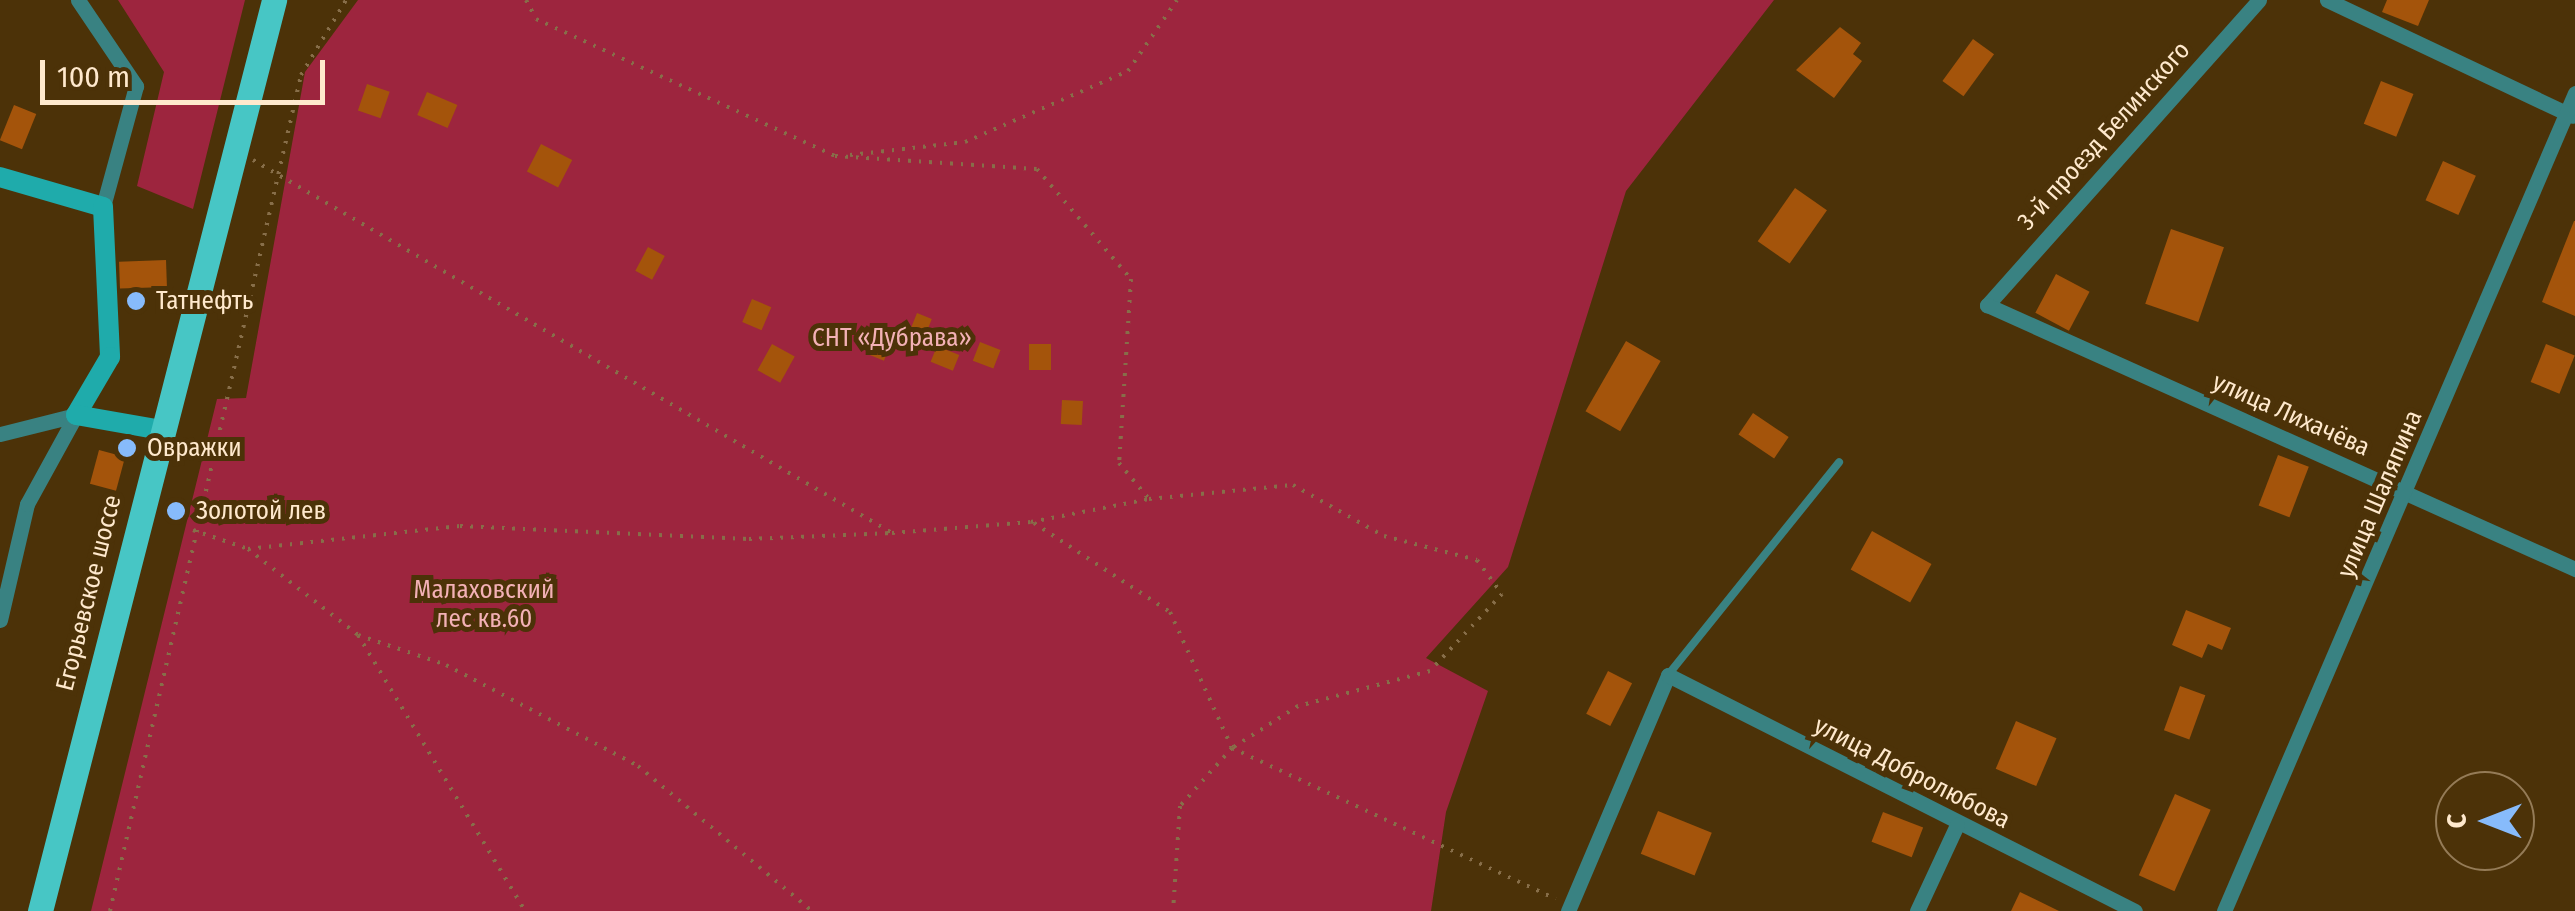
<!DOCTYPE html>
<html>
<head>
<meta charset="utf-8">
<style>
	body { margin:0 }
	#map { position:relative; width:2575px; height:911px; overflow:hidden; background:#4c3208; font-family:"Fira Sans Condensed",sans-serif }
	div>[style] { position:absolute }
	[style*='--x'] { left:calc(var(--x)*1px); top:calc(var(--y)*1px); width:calc(var(--w)*1px); rotate:calc(var(--a)*1deg) }
	.green>* { inset:0; background:#9d253e }
	.building>* { inset:0; background:#a4540b; transform-origin:0 0 }
	.path>* { height:4px; margin-top:-2px; transform-origin:0; background:repeating-linear-gradient(90deg,#876e49 0 2.5px,transparent 0 10.5px) }
	.lane>* { height:8px; margin:-4px; padding:0 4px; transform-origin:4px; border-radius:4px; background:#398282 }
	.street>* { height:15px; margin:-7.5px; padding:0 7.5px; transform-origin:7.5px; border-radius:7.5px; background:#398282 }
	.secondary>* { height:20px; margin:-10px; padding:0 10px; transform-origin:10px; border-radius:10px; background:#1fabab }
	.primary>* { height:25px; margin:-12.5px; padding:0 12.5px; transform-origin:12.5px; border-radius:12.5px; background:#47c6c5 }
	.dots>* { width:28px; height:28px; translate:-50% -50%; box-sizing:border-box; border:5px solid #4c3208; border-radius:50% }
	span { translate:-50% -50%; white-space:nowrap; text-align:center; line-height:1.15; -webkit-text-stroke:10px #4c3208; paint-order:stroke }
	.street-label { font-size:25px; color:#ffe9cd }
	.poi-label { font-size:25px; color:#ffe9cd }
	.left { translate:0 -50%; text-align:left }
	.park-label { font-size:25px; color:#f3b1b6 }
	.north { position:absolute; left:2435px; top:771px; width:100px; height:100px; box-sizing:border-box; background:#4c3208; border:2px solid #947b57; border-radius:50%; rotate:270deg; font-size:28px; font-weight:700; line-height:40px; text-align:center; color:#ffe9cd }
	.north::after { content:''; display:block; margin:auto; width:35px; height:45px; background:#87bbfb; clip-path:polygon(50% 0,100% 100%,50% 72%,0 100%) }
	.scale { position:absolute; left:40px; top:60px; width:285px; height:45px; box-sizing:border-box; border:5px solid #ffe9cd; border-top:0; padding-left:12px; font-size:30px; line-height:35px; white-space:nowrap; color:#ffe9cd; -webkit-text-stroke:8px #4c3208; paint-order:stroke }
</style>
</head>
<body>
<div id="map">
	<div class="green">
		<div style="clip-path:polygon(118px 0,245px 0,193px 209px,137px 186px,164px 72px)"></div>
		<div style="clip-path:polygon(358px 0,1774px 0,1626px 191px,1508px 567px,1426px 658px,1488px 691px,1446px 812px,1431px 911px,91px 911px,217px 399px,246px 398px,305px 72px)"></div>
	</div>
	<div class="building">
		<div style="clip-path:polygon(2387px 0,2429px 0,2418px 26px,2382px 12px)"></div>
		<div style="clip-path:polygon(1840px 27px,1861px 43px,1853px 54px,1862px 61px,1834px 98px,1796px 70px)"></div>
		<div style="left:1973px;top:39px;width:26px;height:52px;rotate:36deg"></div>
		<div style="left:2381px;top:81px;width:35px;height:46px;rotate:22deg"></div>
		<div style="left:367px;top:84px;width:24px;height:28px;rotate:19deg"></div>
		<div style="left:427px;top:92px;width:33px;height:25px;rotate:23deg"></div>
		<div style="left:14px;top:105px;width:24px;height:38px;rotate:22deg"></div>
		<div style="left:541px;top:144px;width:35px;height:31px;rotate:27deg"></div>
		<div style="left:2443px;top:161px;width:36px;height:43px;rotate:24deg"></div>
		<div style="left:1795px;top:188px;width:39px;height:65px;rotate:35deg"></div>
		<div style="clip-path:polygon(2574px 221px,2575px 221px,2575px 316px,2542px 302px)"></div>
		<div style="left:2171px;top:229px;width:56px;height:79px;rotate:19deg"></div>
		<div style="left:648px;top:247px;width:19px;height:27px;rotate:28deg"></div>
		<div style="left:166px;top:260px;width:27px;height:47px;rotate:88deg"></div>
		<div style="left:2056px;top:274px;width:38px;height:44px;rotate:28deg"></div>
		<div style="left:752px;top:299px;width:21px;height:25px;rotate:23deg"></div>
		<div style="left:917px;top:313px;width:16px;height:24px;rotate:22deg"></div>
		<div style="left:877px;top:330px;width:18px;height:26px;rotate:22deg"></div>
		<div style="left:1626px;top:341px;width:40px;height:81px;rotate:30deg"></div>
		<div style="left:980px;top:342px;width:22px;height:20px;rotate:21deg"></div>
		<div style="left:772px;top:344px;width:26px;height:30px;rotate:29deg"></div>
		<div style="left:1029px;top:344px;width:22px;height:26px"></div>
		<div style="left:2546px;top:344px;width:31px;height:41px;rotate:22deg"></div>
		<div style="left:937px;top:346px;width:24px;height:17px;rotate:22deg"></div>
		<div style="left:1062px;top:400px;width:21px;height:24px;rotate:3deg"></div>
		<div style="left:1753px;top:413px;width:43px;height:26px;rotate:34deg"></div>
		<div style="left:99px;top:450px;width:27px;height:35px;rotate:15deg"></div>
		<div style="left:2278px;top:455px;width:33px;height:54px;rotate:21deg"></div>
		<div style="left:1872px;top:531px;width:68px;height:44px;rotate:29deg"></div>
		<div style="clip-path:polygon(2186px 610px,2231px 628px,2222px 650px,2208px 644px,2202px 658px,2172px 645px)"></div>
		<div style="left:1608px;top:671px;width:27px;height:48px;rotate:27deg"></div>
		<div style="left:2180px;top:686px;width:27px;height:47px;rotate:20deg"></div>
		<div style="left:2016px;top:721px;width:44px;height:52px;rotate:23deg"></div>
		<div style="left:2175px;top:794px;width:39px;height:89px;rotate:24deg"></div>
		<div style="left:1658px;top:811px;width:58px;height:46px;rotate:22deg"></div>
		<div style="left:1883px;top:812px;width:43px;height:32px;rotate:21deg"></div>
		<div style="clip-path:polygon(2020px 892px,2059px 911px,2011px 911px)"></div>
	</div>
	<div class="path">
		<div style="--x:526;--y:0;--w:21;--a:62"></div>
		<div style="--x:536;--y:19;--w:329;--a:24.6"></div>
		<div style="--x:835;--y:156;--w:202;--a:3.7"></div>
		<div style="--x:1037;--y:169;--w:145;--a:49.5"></div>
		<div style="--x:1131;--y:279;--w:184;--a:93.7"></div>
		<div style="--x:1119;--y:463;--w:47;--a:50.2"></div>
		<div style="--x:1149;--y:499;--w:145;--a:-5.6"></div>
		<div style="--x:1293;--y:485;--w:104;--a:29.3"></div>
		<div style="--x:1384;--y:536;--w:96;--a:14.5"></div>
		<div style="--x:1477;--y:560;--w:42;--a:53.7"></div>
		<div style="--x:1502;--y:594;--w:105;--a:133.1"></div>
		<div style="--x:1430;--y:671;--w:137;--a:165.1"></div>
		<div style="--x:1298;--y:706;--w:78;--a:147.5"></div>
		<div style="--x:1232;--y:748;--w:78;--a:131.9"></div>
		<div style="--x:1180;--y:806;--w:105;--a:93.8"></div>
		<div style="--x:850;--y:155;--w:116;--a:-6.4"></div>
		<div style="--x:965;--y:142;--w:178;--a:-23.5"></div>
		<div style="--x:1128;--y:71;--w:86;--a:-55.4"></div>
		<div style="--x:253;--y:160;--w:740;--a:30.27"></div>
		<div style="--x:1034;--y:523;--w:163;--a:33.2"></div>
		<div style="--x:1170;--y:612;--w:149;--a:65.5"></div>
		<div style="--x:1232;--y:748;--w:357;--a:25"></div>
		<div style="--x:193;--y:530;--w:58;--a:19.1"></div>
		<div style="--x:248;--y:549;--w:140;--a:38"></div>
		<div style="--x:358;--y:635;--w:323;--a:58.8"></div>
		<div style="--x:248;--y:549;--w:213;--a:-6.2"></div>
		<div style="--x:460;--y:526;--w:289;--a:2.6"></div>
		<div style="--x:749;--y:539;--w:143;--a:-2.4"></div>
		<div style="--x:892;--y:533;--w:139;--a:-4.5"></div>
		<div style="--x:1031;--y:522;--w:120;--a:-11"></div>
		<div style="--x:358;--y:635;--w:93;--a:18.8"></div>
		<div style="--x:446;--y:665;--w:217;--a:27.7"></div>
		<div style="--x:638;--y:766;--w:226;--a:39.8"></div>
		<div style="--x:110;--y:911;--w:858;--a:-77.13"></div>
		<div style="--x:301;--y:75;--w:87;--a:-59"></div>
	</div>
	<div class="lane">
		<div style="--x:1668;--y:675;--w:273;--a:-51.2"></div>
	</div>
	<div class="street">
		<div style="--x:78;--y:0;--w:104;--a:56"></div>
		<div style="--x:136;--y:86;--w:125;--a:105.3"></div>
		<div style="--x:2259;--y:0;--w:409;--a:131.7"></div>
		<div style="--x:1987;--y:305;--w:645;--a:24.18"></div>
		<div style="--x:2327;--y:0;--w:271;--a:25.3"></div>
		<div style="--x:0;--y:434;--w:78;--a:-14"></div>
		<div style="--x:0;--y:620;--w:119;--a:-76.9"></div>
		<div style="--x:27;--y:504;--w:102;--a:-61.2"></div>
		<div style="--x:1568;--y:911;--w:256;--a:-67"></div>
		<div style="--x:1668;--y:675;--w:523;--a:26.81"></div>
		<div style="--x:1917;--y:911;--w:95;--a:-65.1"></div>
		<div style="--x:2224;--y:911;--w:890;--a:-66.78"></div>
	</div>
	<div class="secondary">
		<div style="--x:0;--y:177;--w:107;--a:16.2"></div>
		<div style="--x:103;--y:207;--w:150;--a:87.3"></div>
		<div style="--x:110;--y:357;--w:67;--a:120.4"></div>
		<div style="--x:76;--y:415;--w:86;--a:10"></div>
	</div>
	<div class="primary">
		<div style="--x:40;--y:911;--w:941;--a:-75.59"></div>
	</div>
	<div class="dots">
		<div style="left:136px;top:301px;background:#87bbfb"></div>
		<div style="left:127px;top:448px;background:#87bbfb"></div>
		<div style="left:176px;top:511px;background:#87bbfb"></div>
	</div>
	<div class="street-label">
		<span style="left:2104px;top:136px;rotate:-48deg">3-й проезд Белинского</span>
		<span style="left:2291px;top:415px;rotate:24deg">улица Лихачёва</span>
		<span style="left:2380px;top:494px;rotate:-67deg">улица Шаляпина</span>
		<span style="left:89px;top:593px;rotate:-76deg">Егорьевское шоссе</span>
		<span style="left:1912px;top:773px;rotate:27deg">улица Добролюбова</span>
	</div>
	<div class="poi-label">
		<span class="left" style="left:156px;top:301px">Татнефть</span>
		<span class="left" style="left:147px;top:448px">Овражки</span>
		<span class="left" style="left:196px;top:511px">Золотой лев</span>
	</div>
	<div class="park-label">
		<span style="left:892px;top:338px">СНТ «Дубрава»</span>
		<span style="left:484px;top:605px">Малаховский<br>лес кв.60</span>
	</div>
	<div class="north">С</div>
	<div class="scale">100 m</div>
</div>
</body>
</html>
